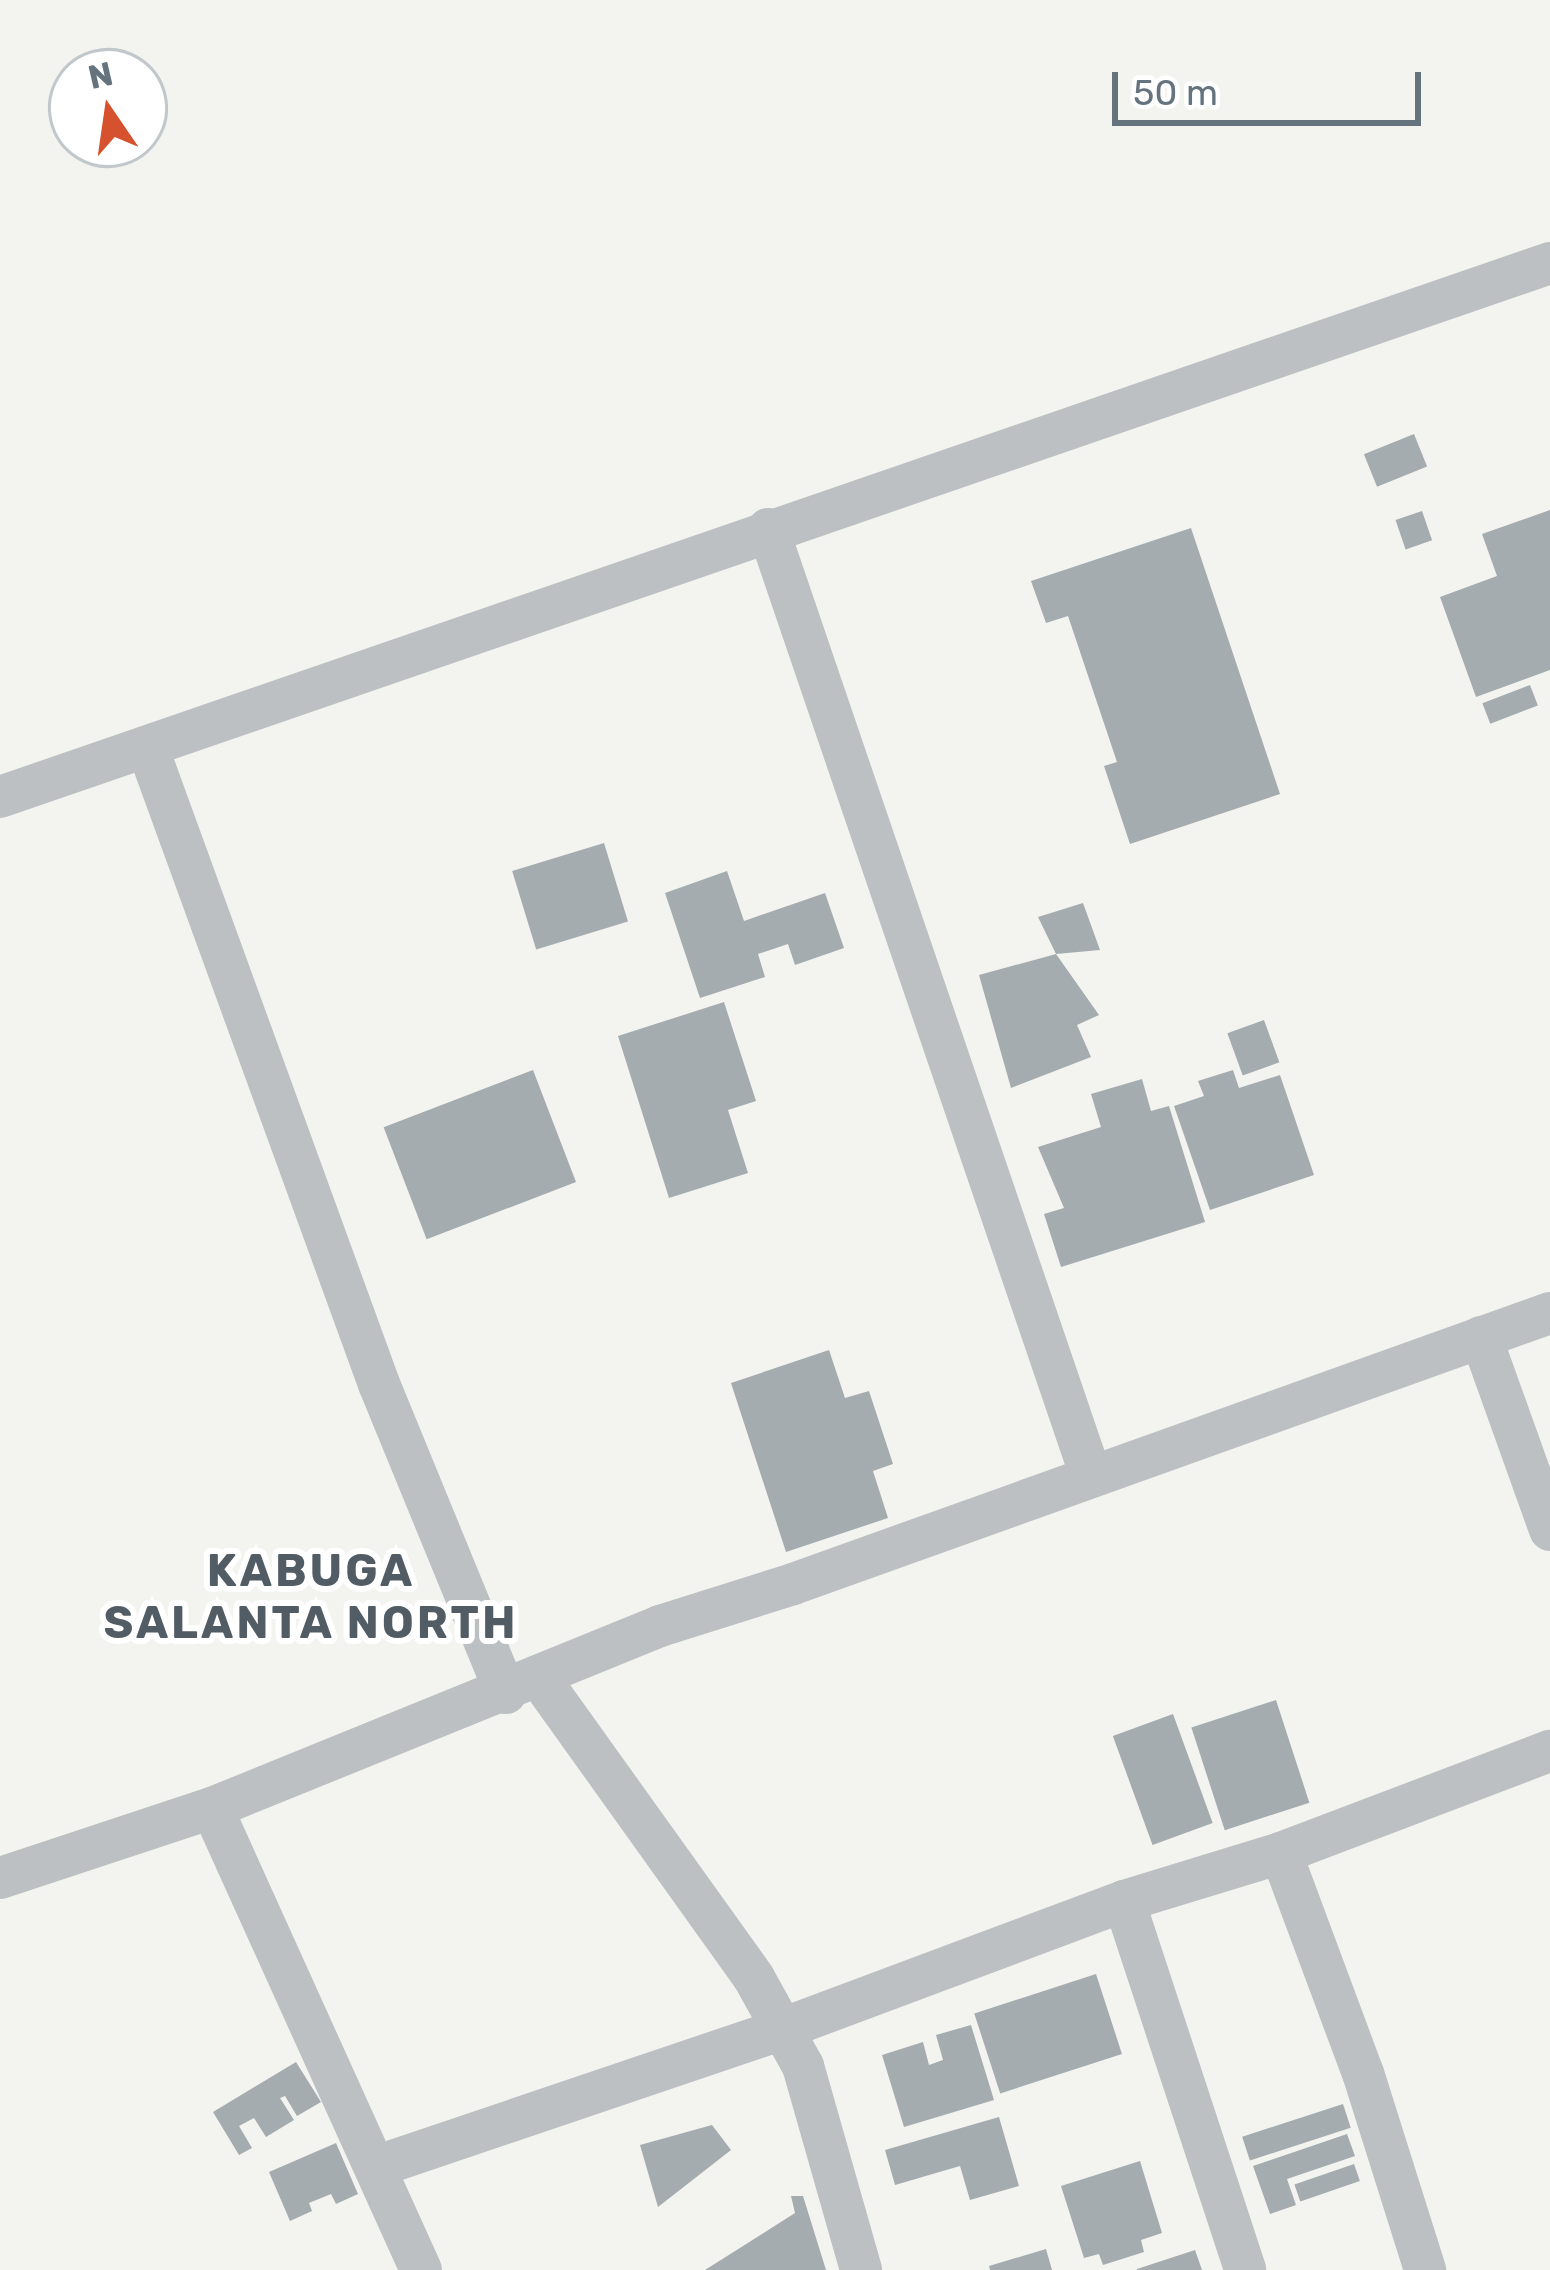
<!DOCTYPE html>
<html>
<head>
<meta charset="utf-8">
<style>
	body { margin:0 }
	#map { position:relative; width:1550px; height:2270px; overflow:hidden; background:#f3f3ef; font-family:Rubik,sans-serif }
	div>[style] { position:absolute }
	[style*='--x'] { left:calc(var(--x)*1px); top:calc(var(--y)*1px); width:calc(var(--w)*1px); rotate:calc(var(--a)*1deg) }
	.building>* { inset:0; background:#a4acb0; transform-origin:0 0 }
	.minor>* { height:42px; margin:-21px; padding:0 21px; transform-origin:21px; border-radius:21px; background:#bcc0c3 }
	span { translate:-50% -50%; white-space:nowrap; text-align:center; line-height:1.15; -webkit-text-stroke:12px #fff; paint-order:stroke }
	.district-label { font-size:45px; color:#525c64; font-weight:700; letter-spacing:3px }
	.north { position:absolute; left:48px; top:48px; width:120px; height:120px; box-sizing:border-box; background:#fff; border:3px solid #c1c7cb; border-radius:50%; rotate:347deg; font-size:33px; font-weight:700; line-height:48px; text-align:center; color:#64737e }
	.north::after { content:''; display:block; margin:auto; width:42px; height:54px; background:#d6512d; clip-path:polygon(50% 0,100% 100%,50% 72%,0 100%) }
	.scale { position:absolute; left:1112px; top:72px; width:309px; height:54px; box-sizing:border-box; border:6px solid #64737e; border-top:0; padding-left:15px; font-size:36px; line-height:42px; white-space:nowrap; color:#64737e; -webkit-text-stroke:9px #fff; paint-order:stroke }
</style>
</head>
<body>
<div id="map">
	<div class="building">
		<div style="left:1414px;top:434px;width:35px;height:54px;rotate:68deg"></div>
		<div style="clip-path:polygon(1550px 510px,1550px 670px,1476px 697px,1440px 597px,1497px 576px,1482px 534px)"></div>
		<div style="left:1422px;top:511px;width:31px;height:28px;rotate:71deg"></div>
		<div style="clip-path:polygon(1191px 528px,1280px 794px,1130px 844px,1104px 766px,1117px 762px,1068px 616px,1046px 623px,1031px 581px)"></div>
		<div style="left:1530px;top:685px;width:22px;height:51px;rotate:69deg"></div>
		<div style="left:604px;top:843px;width:82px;height:96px;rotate:73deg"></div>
		<div style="clip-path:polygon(727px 871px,744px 921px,825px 893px,844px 948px,795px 965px,788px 944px,758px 954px,765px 977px,700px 998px,665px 893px)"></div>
		<div style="clip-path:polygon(1083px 903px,1100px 950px,1056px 954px,1038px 917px)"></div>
		<div style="clip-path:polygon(1056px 954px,1099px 1015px,1077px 1025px,1091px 1057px,1011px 1088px,979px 975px)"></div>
		<div style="clip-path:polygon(724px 1002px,756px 1101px,728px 1110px,748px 1173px,669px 1198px,618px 1036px)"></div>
		<div style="left:1264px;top:1020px;width:45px;height:39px;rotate:70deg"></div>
		<div style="left:533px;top:1070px;width:120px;height:160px;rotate:69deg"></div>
		<div style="clip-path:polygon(1233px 1070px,1239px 1088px,1280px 1075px,1314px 1175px,1210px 1210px,1174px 1106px,1204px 1096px,1198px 1081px)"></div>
		<div style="clip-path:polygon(1142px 1079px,1151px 1111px,1169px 1106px,1205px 1222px,1061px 1267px,1044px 1214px,1064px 1208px,1038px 1147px,1101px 1127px,1091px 1094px)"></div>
		<div style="clip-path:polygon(829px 1350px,845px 1398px,869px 1391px,893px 1464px,873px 1471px,888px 1518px,786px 1552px,731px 1383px)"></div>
		<div style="left:1276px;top:1700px;width:108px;height:89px;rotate:72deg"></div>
		<div style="left:1173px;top:1714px;width:116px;height:64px;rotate:70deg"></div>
		<div style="left:1096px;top:1974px;width:84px;height:128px;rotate:72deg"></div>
		<div style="clip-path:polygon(971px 2025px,994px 2100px,904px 2127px,882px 2055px,923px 2042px,929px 2065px,943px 2060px,936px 2035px)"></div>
		<div style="clip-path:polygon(296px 2062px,321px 2102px,297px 2116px,285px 2096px,280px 2098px,294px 2120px,266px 2137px,254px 2118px,239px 2126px,252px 2148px,239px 2155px,213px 2112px)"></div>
		<div style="left:1343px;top:2104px;width:25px;height:106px;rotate:72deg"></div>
		<div style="clip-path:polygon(999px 2117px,1019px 2186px,970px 2200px,960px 2166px,895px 2185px,885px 2150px)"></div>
		<div style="clip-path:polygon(712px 2125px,731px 2150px,658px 2207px,640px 2145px)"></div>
		<div style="clip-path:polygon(1347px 2134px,1355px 2156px,1287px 2179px,1296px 2205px,1270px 2214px,1253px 2166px)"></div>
		<div style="clip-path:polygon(336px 2143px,358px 2194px,336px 2204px,331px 2194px,309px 2203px,312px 2211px,290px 2221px,269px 2172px)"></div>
		<div style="clip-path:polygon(1140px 2161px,1162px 2233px,1141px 2240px,1144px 2252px,1103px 2265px,1099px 2254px,1084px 2258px,1061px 2186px)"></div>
		<div style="left:1354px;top:2164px;width:18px;height:63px;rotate:71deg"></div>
		<div style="clip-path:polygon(791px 2196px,803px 2196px,826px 2270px,705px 2270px,795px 2213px)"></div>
		<div style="clip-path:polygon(1046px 2249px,1052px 2270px,990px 2270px,989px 2266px)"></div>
		<div style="clip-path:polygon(1195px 2250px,1202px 2270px,1137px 2270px,1137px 2269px)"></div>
	</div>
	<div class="minor">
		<div style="--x:768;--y:529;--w:997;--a:71.17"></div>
		<div style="--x:148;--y:749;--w:676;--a:70.01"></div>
		<div style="--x:379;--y:1384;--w:334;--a:67.7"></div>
		<div style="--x:0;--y:797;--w:1639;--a:-19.01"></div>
		<div style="--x:1481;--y:1337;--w:205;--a:70.3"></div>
		<div style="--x:538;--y:1676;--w:371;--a:54.4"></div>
		<div style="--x:754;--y:1978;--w:101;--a:60.9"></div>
		<div style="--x:803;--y:2066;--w:212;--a:74.1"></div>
		<div style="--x:212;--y:1808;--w:507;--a:65.66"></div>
		<div style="--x:1281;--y:1853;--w:235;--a:69.6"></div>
		<div style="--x:1363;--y:2073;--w:207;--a:72.5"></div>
		<div style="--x:0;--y:1878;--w:223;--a:-18.3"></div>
		<div style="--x:212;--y:1808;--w:484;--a:-22.1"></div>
		<div style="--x:660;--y:1626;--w:139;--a:-17.5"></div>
		<div style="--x:793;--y:1584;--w:804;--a:-19.7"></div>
		<div style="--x:1124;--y:1901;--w:388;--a:71.8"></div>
		<div style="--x:375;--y:2167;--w:430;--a:-18.7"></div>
		<div style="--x:782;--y:2029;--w:365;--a:-20.5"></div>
		<div style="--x:1124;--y:1901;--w:164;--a:-17"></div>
		<div style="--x:1281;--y:1853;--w:288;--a:-20.8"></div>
	</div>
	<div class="district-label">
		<span style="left:311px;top:1597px">KABUGA<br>SALANTA NORTH</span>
	</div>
	<div class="north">N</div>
	<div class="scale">50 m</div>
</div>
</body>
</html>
